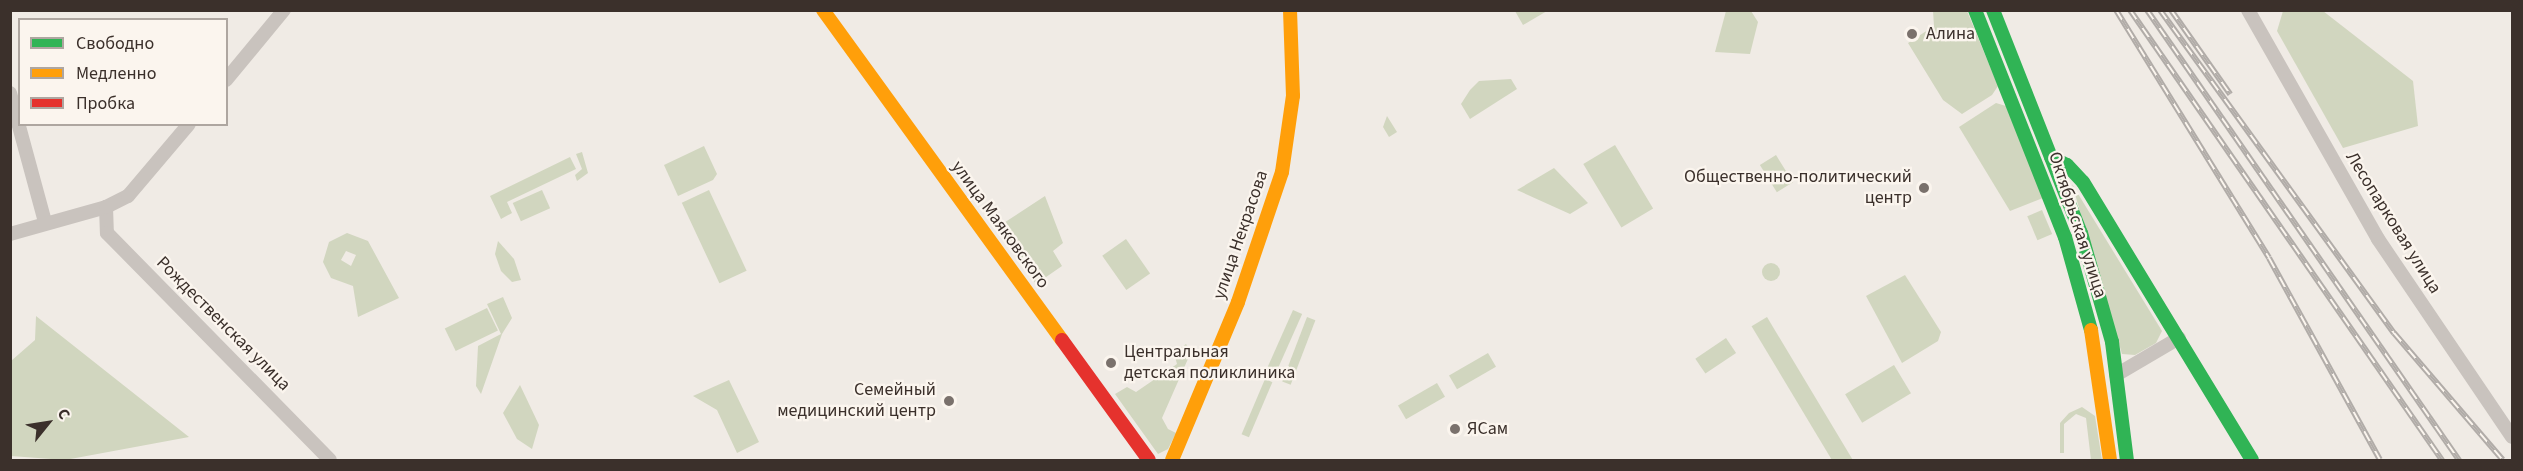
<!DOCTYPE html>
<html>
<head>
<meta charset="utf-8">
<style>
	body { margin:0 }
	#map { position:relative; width:2523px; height:471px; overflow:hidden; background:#f0ebe5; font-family:"Source Sans 3",sans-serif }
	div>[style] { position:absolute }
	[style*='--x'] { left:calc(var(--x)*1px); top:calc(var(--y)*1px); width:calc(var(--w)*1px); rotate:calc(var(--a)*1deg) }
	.green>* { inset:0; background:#d1d6bf; transform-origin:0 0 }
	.round { border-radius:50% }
	.street>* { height:14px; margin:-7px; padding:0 7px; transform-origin:7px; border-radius:7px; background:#c9c3be }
	.fast>* { height:14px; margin:-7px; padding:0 7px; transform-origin:7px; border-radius:7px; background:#30b455 }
	.slow>* { height:14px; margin:-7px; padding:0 7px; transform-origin:7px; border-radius:7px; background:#ff9f0a }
	.jam>* { height:14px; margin:-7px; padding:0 7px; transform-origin:7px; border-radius:7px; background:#e5322d }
	.rail>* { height:6px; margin-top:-3px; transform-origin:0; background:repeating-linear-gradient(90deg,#fbf5ee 0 11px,#b1aca8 0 22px); box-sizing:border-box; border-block:2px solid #b1aca8 }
	.dots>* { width:16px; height:16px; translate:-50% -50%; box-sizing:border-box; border:3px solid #fbf5ee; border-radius:50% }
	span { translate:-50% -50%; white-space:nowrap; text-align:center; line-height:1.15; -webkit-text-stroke:4.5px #fbf5ee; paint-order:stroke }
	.poi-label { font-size:18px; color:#3b302b }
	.left { translate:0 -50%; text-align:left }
	.right { translate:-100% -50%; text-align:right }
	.street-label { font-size:18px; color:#3b302b }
	.frame { position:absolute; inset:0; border:12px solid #3b302b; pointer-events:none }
	.legend { position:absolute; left:18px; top:18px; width:210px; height:108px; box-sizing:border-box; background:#fbf5ee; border:2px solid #aea6a0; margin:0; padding:8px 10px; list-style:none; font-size:18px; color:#3b302b }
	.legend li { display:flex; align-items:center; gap:12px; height:30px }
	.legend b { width:30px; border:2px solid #aea6a0 }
	.north { position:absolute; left:18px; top:393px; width:60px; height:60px; -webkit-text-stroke:4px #fbf5ee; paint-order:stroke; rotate:60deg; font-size:16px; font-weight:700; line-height:24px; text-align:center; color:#3b302b }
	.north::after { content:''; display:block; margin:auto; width:21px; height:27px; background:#3b302b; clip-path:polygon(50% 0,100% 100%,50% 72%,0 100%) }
</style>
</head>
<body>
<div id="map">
	<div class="green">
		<div style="clip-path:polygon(1515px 11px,1547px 11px,1523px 25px)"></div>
		<div style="clip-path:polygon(1726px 11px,1751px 11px,1758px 22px,1750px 54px,1715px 52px)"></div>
		<div style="clip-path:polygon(1933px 11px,1967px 11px,1998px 86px,1992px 95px,1962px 114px,1943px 100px,1908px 43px,1934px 26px)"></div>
		<div style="clip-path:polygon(2283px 11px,2323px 11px,2413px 81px,2418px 126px,2343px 148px,2277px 31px)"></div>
		<div style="clip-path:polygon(1511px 79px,1517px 89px,1470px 119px,1461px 104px,1470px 90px,1479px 81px)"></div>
		<div style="clip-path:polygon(1996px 103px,2006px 106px,2043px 198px,2010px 211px,1959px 127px)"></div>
		<div style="clip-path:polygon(1387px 116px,1397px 132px,1389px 137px,1383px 127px)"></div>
		<div style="left:1615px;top:145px;width:74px;height:37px;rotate:59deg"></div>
		<div style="clip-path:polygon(704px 146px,717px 174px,713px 180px,678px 196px,664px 165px)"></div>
		<div style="clip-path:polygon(582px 152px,588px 173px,577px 181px,575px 175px,582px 169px,576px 154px)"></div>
		<div style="left:1776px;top:155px;width:32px;height:19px;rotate:58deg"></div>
		<div style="clip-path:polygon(570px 157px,576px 169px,507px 202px,512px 213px,501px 219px,490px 196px)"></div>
		<div style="clip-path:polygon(1554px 168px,1588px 203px,1570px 214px,1517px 190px)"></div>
		<div style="clip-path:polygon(2072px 184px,2162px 331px,2156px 343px,2135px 355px,2122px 354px)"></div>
		<div style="left:542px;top:190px;width:20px;height:32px;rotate:66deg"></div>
		<div style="left:709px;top:190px;width:89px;height:30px;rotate:65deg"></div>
		<div style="clip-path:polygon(1045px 196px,1063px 243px,1053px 251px,1062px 266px,1036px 284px,996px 228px)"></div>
		<div style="left:2042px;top:210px;width:26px;height:16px;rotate:67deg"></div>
		<div style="clip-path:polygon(evenodd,347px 233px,368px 241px,399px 298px,358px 317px,353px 286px,331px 278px,323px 262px,329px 242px,347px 233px,346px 251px,356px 255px,351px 266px,341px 260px,346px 251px)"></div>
		<div style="left:1126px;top:239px;width:42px;height:29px;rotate:55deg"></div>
		<div style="clip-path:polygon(498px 241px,514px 259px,521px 280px,512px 282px,501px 271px,495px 254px)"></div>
		<div class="round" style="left:1762px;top:263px;width:18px;height:18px"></div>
		<div style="clip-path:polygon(1905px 275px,1941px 332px,1938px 341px,1902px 363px,1866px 296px)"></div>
		<div style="clip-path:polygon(503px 297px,512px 318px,502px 334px,481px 394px,476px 386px,478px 346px,501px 334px,487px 304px)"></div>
		<div style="left:487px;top:308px;width:25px;height:47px;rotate:64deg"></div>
		<div style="left:1293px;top:310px;width:10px;height:70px;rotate:24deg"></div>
		<div style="clip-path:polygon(36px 316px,189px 437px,65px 460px,11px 456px,11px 361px,35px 340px)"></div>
		<div style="left:1307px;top:317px;width:9px;height:69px;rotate:21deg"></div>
		<div style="left:1767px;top:317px;width:167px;height:18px;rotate:59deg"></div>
		<div style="left:1726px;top:338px;width:18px;height:37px;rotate:56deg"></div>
		<div style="clip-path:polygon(1186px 344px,1191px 352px,1162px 418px,1168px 429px,1176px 433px,1168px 449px,1158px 454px,1115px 394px,1127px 387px,1136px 392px,1177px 364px,1174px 353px)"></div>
		<div style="left:1488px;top:353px;width:16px;height:45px;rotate:60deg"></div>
		<div style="left:1894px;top:365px;width:33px;height:57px;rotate:59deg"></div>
		<div style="left:1265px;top:379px;width:8px;height:60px;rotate:23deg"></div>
		<div style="clip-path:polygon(729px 380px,759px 442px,737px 453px,717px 410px,693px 396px)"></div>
		<div style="left:1437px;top:383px;width:16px;height:45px;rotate:60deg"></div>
		<div style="clip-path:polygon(520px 385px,539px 425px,532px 449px,517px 439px,503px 413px)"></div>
		<div style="clip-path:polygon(2082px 407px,2095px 416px,2102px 460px,2091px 460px,2086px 418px,2076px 414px,2064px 424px,2064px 453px,2060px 453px,2060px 423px,2069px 413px)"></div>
	</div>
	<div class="street">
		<div style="--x:2248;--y:10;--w:263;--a:60.4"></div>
		<div style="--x:2378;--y:239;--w:239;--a:55.9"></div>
		<div style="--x:226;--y:80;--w:91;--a:-50.4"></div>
		<div style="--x:10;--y:93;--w:134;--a:74.8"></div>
		<div style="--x:106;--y:207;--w:26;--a:88"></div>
		<div style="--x:107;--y:233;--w:318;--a:45.5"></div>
		<div style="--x:10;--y:234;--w:100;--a:-15.7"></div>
		<div style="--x:106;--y:207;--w:25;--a:-27"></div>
		<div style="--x:128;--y:196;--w:94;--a:-49.7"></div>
		<div style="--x:2116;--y:375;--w:73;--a:-30.4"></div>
	</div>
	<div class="fast">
		<div style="--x:1975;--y:10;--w:244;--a:68.4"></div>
		<div style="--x:2065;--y:237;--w:97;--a:74.4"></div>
		<div style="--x:1993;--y:10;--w:240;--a:68.5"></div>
		<div style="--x:2081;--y:233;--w:113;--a:74.1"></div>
		<div style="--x:2112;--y:342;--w:119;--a:82.8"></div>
		<div style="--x:2051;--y:157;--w:18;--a:27"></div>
		<div style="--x:2067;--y:165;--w:23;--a:47"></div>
		<div style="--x:2083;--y:182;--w:325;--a:58.7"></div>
	</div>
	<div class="slow">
		<div style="--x:823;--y:10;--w:407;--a:54.1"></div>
		<div style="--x:2091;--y:330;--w:131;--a:81.7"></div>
		<div style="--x:1172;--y:460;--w:171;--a:-67.3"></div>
		<div style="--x:1238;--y:302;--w:137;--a:-71.3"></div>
		<div style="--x:1282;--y:172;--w:77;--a:-81.8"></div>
		<div style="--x:1293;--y:96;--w:86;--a:-92"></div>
	</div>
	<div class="jam">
		<div style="--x:1062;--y:340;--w:148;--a:54.1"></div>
	</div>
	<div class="rail">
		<div style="--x:2116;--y:10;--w:291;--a:58.3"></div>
		<div style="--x:2269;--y:258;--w:230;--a:61.2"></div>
		<div style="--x:2130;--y:10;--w:548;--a:55.27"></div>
		<div style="--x:2147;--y:10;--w:548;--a:55.27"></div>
		<div style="--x:2160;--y:10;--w:399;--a:54.1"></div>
		<div style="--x:2394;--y:333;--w:167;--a:49.4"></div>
		<div style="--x:2171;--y:10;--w:103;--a:54.9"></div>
	</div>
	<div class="dots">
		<div style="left:1912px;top:34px;background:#7a716c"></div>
		<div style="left:1924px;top:188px;background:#7a716c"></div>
		<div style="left:1111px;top:363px;background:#7a716c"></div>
		<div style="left:949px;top:401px;background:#7a716c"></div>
		<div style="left:1455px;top:429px;background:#7a716c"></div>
	</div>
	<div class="poi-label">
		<span class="left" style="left:1926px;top:34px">Алина</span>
		<span class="right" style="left:1912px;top:188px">Общественно-политический<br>центр</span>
		<span class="left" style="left:1124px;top:363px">Центральная<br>детская поликлиника</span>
		<span class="right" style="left:936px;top:401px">Семейный<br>медицинский центр</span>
		<span class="left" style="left:1467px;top:429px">ЯСам</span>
	</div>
	<div class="street-label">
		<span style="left:2393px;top:223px;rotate:58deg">Лесопарковая улица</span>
		<span style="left:1000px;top:225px;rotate:54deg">улица Маяковского</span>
		<span style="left:2077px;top:225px;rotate:72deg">Октябрьская улица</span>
		<span style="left:1241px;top:235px;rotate:-71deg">улица Некрасова</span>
		<span style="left:223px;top:324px;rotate:45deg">Рождественская улица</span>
	</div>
	<div class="frame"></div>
	<ul class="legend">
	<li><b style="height:8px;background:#30b455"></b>Свободно</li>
	<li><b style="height:8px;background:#ff9f0a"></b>Медленно</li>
	<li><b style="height:8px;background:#e5322d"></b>Пробка</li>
	</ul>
	<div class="north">С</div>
</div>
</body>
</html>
